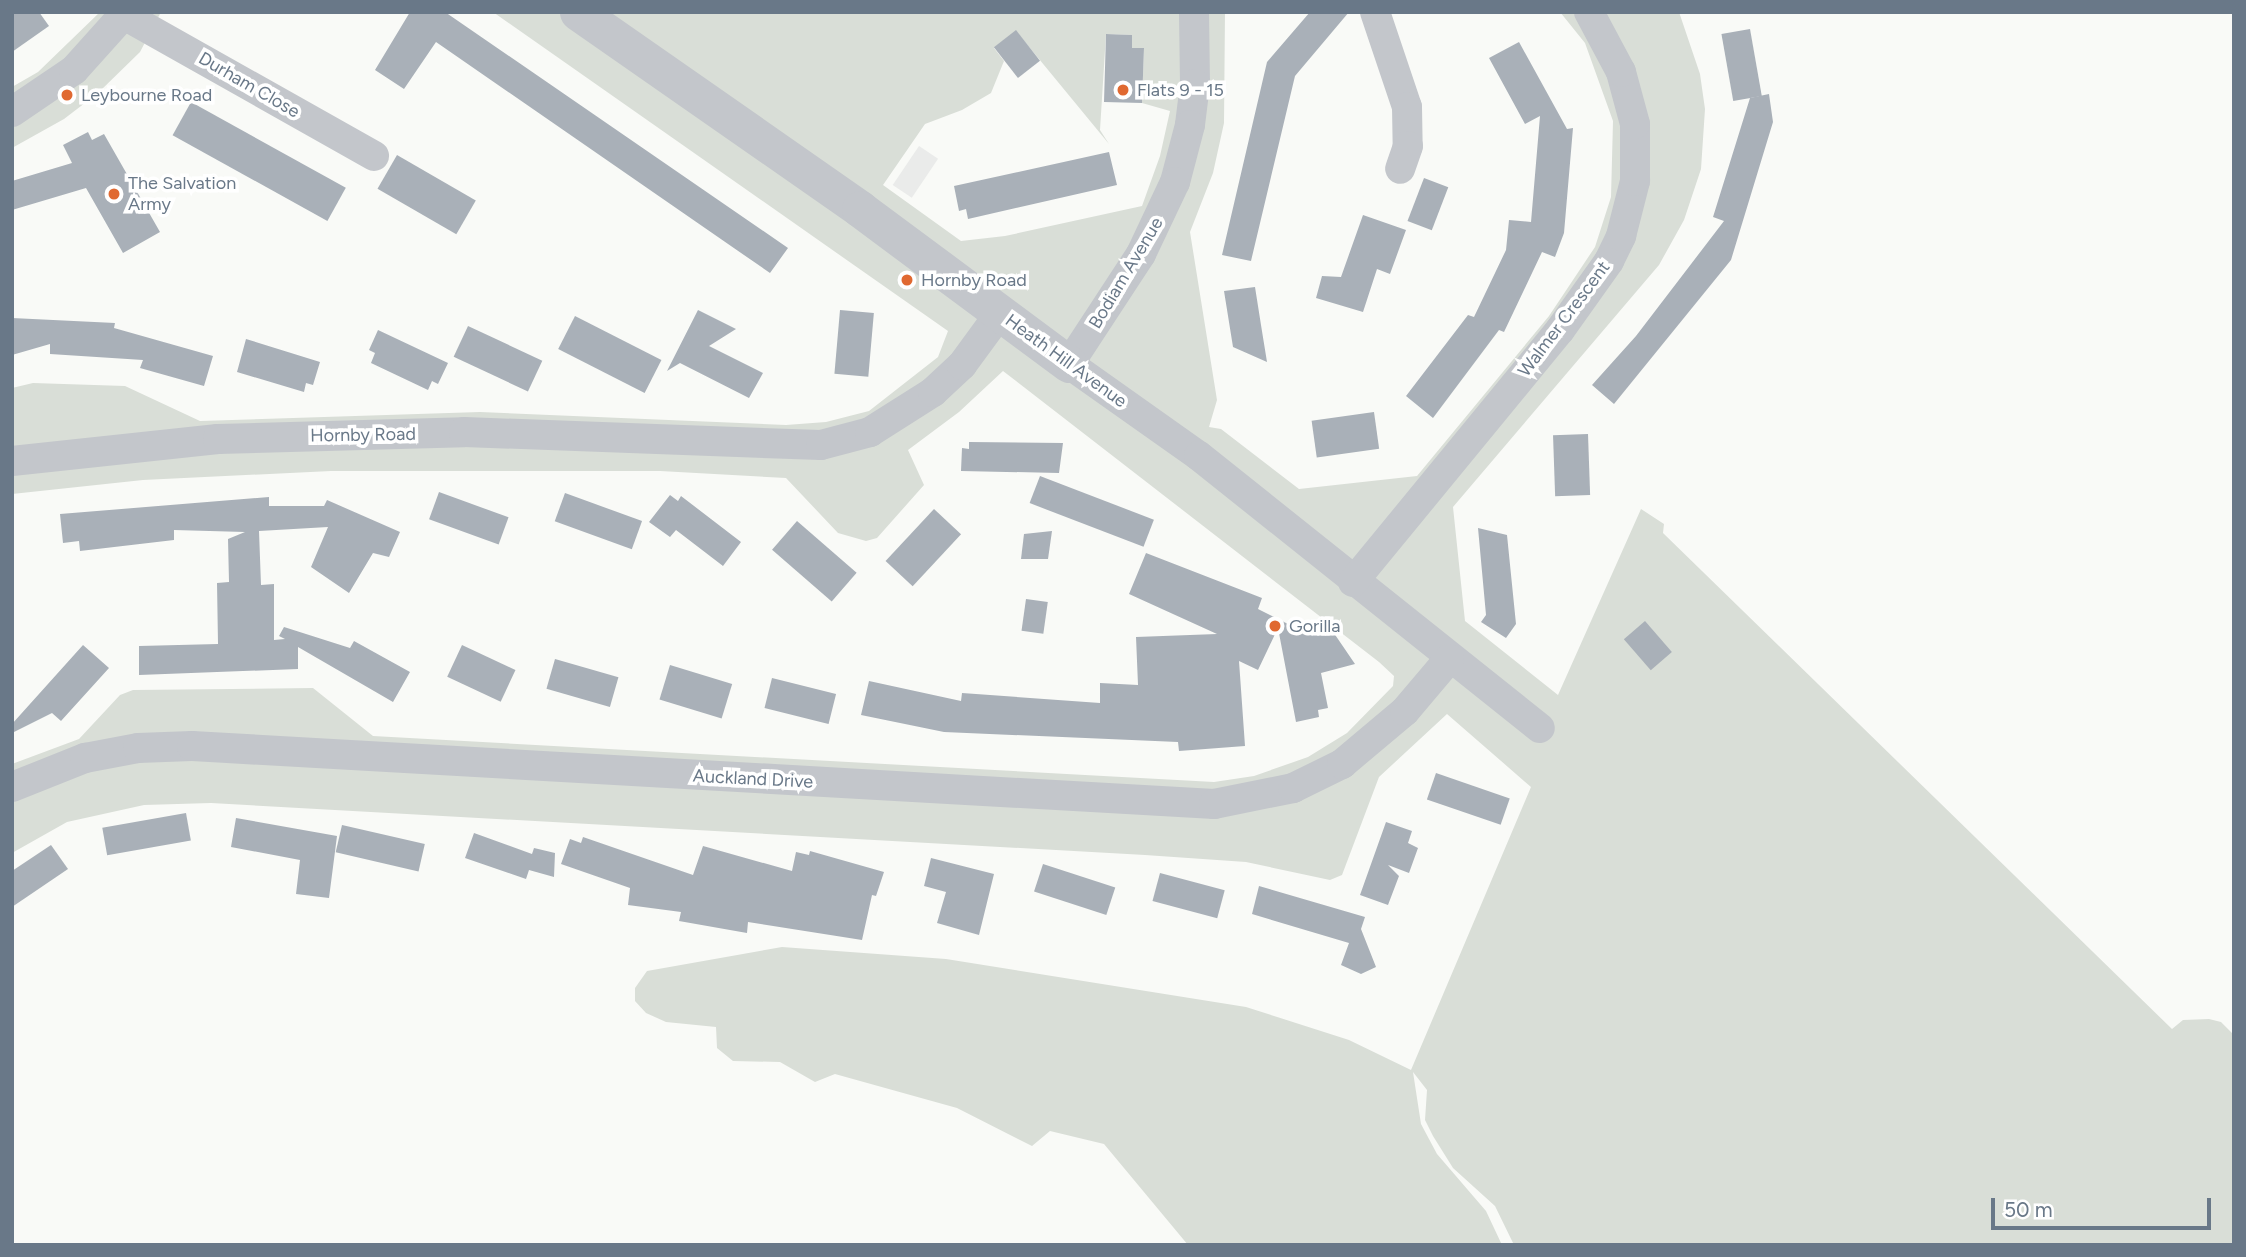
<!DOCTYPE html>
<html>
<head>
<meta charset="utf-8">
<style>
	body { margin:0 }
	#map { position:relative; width:2246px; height:1257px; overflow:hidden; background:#f9faf7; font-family:Figtree,sans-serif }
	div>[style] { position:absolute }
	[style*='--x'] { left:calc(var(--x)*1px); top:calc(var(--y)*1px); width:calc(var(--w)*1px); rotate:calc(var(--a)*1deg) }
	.built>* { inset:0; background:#eaebea; transform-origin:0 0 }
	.green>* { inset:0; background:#d9ded7 }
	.building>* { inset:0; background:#a9b0b8; transform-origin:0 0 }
	.minor>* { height:30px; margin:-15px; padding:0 15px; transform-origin:15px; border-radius:15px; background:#c3c6cb }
	.tertiary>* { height:37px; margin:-18.5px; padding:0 18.5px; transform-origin:18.5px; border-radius:18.5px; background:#c3c6cb }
	.dots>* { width:19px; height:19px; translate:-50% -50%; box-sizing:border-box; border:4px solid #fff; border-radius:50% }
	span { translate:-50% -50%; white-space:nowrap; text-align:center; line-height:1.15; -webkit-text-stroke:7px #fff; paint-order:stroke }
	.street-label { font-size:18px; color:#697888 }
	.poi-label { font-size:18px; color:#697888 }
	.left { translate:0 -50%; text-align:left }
	.frame { position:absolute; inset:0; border:14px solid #697888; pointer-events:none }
	.scale { position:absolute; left:1991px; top:1198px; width:220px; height:32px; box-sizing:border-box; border:4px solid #697888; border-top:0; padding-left:9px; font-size:21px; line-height:24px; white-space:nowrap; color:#697888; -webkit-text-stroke:5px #fff; paint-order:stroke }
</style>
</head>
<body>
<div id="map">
	<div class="built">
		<div style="left:919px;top:146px;width:23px;height:47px;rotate:34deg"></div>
	</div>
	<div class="green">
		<div style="clip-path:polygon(100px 12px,161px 12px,140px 52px,98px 93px,64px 119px,12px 148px,12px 87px,38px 72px)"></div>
		<div style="clip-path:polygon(evenodd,493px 12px,1225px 12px,1224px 123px,1213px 173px,1190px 232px,1217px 400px,1209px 427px,1221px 429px,1299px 489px,1417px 476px,1549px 316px,1595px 247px,1611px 197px,1613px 121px,1585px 43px,1560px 12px,1679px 12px,1700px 74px,1705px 109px,1701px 169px,1684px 220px,1659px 265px,1453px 507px,1465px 621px,1558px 695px,1641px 509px,1664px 524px,1663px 533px,2172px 1029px,2183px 1020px,2209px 1019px,2221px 1022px,2234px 1035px,2234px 1245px,1514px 1245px,1495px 1206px,1453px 1168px,1433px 1136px,1425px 1120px,1427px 1090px,1413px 1072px,1421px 1124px,1437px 1154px,1486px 1211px,1502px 1245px,1188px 1245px,1104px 1144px,1050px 1131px,1032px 1146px,957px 1108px,835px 1074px,815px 1082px,780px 1062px,733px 1061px,717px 1048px,716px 1027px,666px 1022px,646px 1013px,635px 1001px,635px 988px,647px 971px,782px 947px,946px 959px,1246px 1007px,1349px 1040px,1411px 1070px,1531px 787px,1447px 714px,1379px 777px,1342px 875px,1330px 880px,1246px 862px,1145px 855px,211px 803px,144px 805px,67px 822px,12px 853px,12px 764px,79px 739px,120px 695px,133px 690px,313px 688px,373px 736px,1214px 782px,1254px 776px,1308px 757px,1347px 733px,1393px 686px,1394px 676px,1379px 662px,1003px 371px,959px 412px,908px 450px,924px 485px,877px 538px,866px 541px,838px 533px,786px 478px,660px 471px,331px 471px,143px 480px,12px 494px,12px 388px,33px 383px,125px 386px,200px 421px,480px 412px,786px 425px,826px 422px,869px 411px,938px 357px,948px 331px,493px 12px,1016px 31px,1109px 144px,1100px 130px,1106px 34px,1132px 35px,1132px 48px,1144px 48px,1142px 103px,1170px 111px,1160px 156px,1142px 206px,1005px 236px,961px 241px,883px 185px,925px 124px,962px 110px,991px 93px,1004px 61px,994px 48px,1016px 31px)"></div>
	</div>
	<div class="building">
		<div style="clip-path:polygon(12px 12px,39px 12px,49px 26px,12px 52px)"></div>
		<div style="clip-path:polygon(410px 12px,445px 12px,788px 248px,770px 273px,436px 42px,404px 89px,375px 70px)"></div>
		<div style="clip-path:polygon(1310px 12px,1349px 12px,1295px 76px,1251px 261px,1222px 255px,1267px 62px)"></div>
		<div style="left:1750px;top:29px;width:68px;height:29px;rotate:80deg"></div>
		<div style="left:1016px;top:30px;width:39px;height:28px;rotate:52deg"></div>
		<div style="clip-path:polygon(1106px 34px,1132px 35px,1132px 48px,1144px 48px,1142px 103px,1104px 102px)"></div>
		<div style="clip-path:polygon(1519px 42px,1567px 129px,1573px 128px,1564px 233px,1555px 257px,1542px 252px,1504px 332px,1499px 330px,1433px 418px,1406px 396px,1468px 315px,1474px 317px,1506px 250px,1509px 220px,1531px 222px,1540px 116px,1525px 124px,1489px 58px)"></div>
		<div style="clip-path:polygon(1769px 94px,1773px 122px,1731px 260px,1614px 404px,1592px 385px,1636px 336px,1724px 221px,1713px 217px,1750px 98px)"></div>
		<div style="left:191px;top:102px;width:177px;height:38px;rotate:29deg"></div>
		<div style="clip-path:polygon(88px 132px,92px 140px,104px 134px,160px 232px,123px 253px,86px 188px,12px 210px,12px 181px,72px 163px,63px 145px)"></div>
		<div style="clip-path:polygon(1109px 152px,1117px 185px,968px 219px,966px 209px,959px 211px,954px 186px)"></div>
		<div style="left:397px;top:155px;width:91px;height:39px;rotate:30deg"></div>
		<div style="left:1424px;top:178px;width:26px;height:46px;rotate:21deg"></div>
		<div style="clip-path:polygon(1363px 215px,1406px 230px,1390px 274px,1377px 269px,1363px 312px,1316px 298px,1322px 276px,1341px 277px)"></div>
		<div style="clip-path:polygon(1255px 287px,1261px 325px,1267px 362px,1233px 347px,1224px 291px)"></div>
		<div style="clip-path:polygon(698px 310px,736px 329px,709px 346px,763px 373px,749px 398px,680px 363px,667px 371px)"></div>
		<div style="left:840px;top:310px;width:34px;height:64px;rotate:5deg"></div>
		<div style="left:575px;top:316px;width:97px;height:37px;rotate:27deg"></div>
		<div style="clip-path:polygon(12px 318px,115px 323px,114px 328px,213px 356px,204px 386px,140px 368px,143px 360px,50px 354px,50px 344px,12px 355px)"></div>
		<div style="left:468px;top:326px;width:82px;height:34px;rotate:25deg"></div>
		<div style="clip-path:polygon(378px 330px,448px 363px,438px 384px,432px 381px,428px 390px,371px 363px,375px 353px,369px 350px)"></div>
		<div style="clip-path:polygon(246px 339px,320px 362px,313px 385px,306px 383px,304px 392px,237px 372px)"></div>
		<div style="left:1374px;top:412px;width:37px;height:63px;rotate:82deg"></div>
		<div style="left:1588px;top:434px;width:61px;height:35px;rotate:88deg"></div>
		<div style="clip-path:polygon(969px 442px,1063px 443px,1059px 473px,961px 471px,962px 448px,969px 449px)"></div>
		<div style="left:1040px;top:476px;width:122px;height:29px;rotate:21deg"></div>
		<div style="left:439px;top:492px;width:74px;height:29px;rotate:20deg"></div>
		<div style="left:565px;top:493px;width:82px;height:30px;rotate:20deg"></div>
		<div style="clip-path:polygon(670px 495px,678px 501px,681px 496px,741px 542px,723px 566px,676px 530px,670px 537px,649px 522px)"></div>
		<div style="clip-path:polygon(269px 497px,269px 506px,324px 506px,327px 500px,400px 532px,389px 557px,373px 553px,349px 593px,311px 567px,328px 527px,259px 531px,261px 585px,274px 584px,274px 640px,285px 639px,279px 636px,284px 627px,350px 648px,354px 641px,410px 672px,393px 702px,298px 647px,298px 669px,139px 675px,139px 646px,218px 644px,217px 583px,229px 582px,228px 539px,245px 532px,174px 530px,174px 540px,80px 551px,79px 541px,63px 543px,60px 514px)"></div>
		<div style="left:934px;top:509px;width:37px;height:71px;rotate:43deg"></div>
		<div style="left:797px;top:521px;width:79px;height:38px;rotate:41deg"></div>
		<div style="clip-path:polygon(1478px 528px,1507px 535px,1516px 624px,1506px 638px,1481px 622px,1486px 615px)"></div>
		<div style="clip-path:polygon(1052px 531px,1048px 559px,1021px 559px,1024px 534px)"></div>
		<div style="clip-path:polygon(1146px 553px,1262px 598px,1258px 609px,1306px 633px,1325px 620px,1355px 664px,1321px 673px,1328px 708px,1318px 710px,1319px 717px,1296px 722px,1278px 628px,1258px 670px,1239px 661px,1245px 746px,1179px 751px,1178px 742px,944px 732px,861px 715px,869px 681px,961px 701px,962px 693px,1100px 703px,1100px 683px,1138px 685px,1136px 637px,1217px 634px,1129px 594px)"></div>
		<div style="left:1026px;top:599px;width:22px;height:32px;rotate:8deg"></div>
		<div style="left:1645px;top:621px;width:41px;height:28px;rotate:49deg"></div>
		<div style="clip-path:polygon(83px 645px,109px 668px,61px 721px,52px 713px,12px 733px,12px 724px)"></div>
		<div style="left:462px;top:645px;width:59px;height:35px;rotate:25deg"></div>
		<div style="left:555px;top:659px;width:66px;height:31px;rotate:16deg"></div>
		<div style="left:670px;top:665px;width:65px;height:36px;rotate:17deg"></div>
		<div style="left:772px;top:678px;width:66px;height:31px;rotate:14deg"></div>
		<div style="left:1436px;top:773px;width:78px;height:28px;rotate:19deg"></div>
		<div style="left:186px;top:813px;width:28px;height:85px;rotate:80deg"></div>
		<div style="clip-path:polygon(236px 818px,337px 836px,329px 898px,296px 894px,300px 860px,231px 847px)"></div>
		<div style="clip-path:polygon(1386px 822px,1412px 831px,1408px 843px,1418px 848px,1409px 873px,1388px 865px,1399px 876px,1388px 905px,1360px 895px)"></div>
		<div style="left:342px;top:825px;width:85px;height:28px;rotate:13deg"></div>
		<div style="clip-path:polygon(474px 833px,532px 854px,534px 848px,555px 853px,554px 877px,529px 870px,526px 879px,465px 858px)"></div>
		<div style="clip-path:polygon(583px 837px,693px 875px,703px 846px,792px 871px,796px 852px,809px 855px,810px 851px,884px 872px,876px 896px,872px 895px,862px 940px,748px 922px,747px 933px,679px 921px,681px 912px,628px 905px,630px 888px,561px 864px,570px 839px,581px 843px)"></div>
		<div style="clip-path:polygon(51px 845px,68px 869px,12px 907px,12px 871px)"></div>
		<div style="clip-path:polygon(931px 858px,994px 874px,979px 935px,937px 923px,946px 892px,924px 886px)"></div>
		<div style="left:1043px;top:864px;width:76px;height:29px;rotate:18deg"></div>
		<div style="left:1160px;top:873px;width:67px;height:29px;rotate:15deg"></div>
		<div style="clip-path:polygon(1259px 886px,1365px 917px,1361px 929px,1376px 967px,1361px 974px,1341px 965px,1349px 943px,1252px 914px)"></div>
	</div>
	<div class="minor">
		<div style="--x:1194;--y:12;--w:72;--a:89.2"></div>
		<div style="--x:1195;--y:84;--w:41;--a:97"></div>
		<div style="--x:1190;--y:125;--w:59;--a:104.7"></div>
		<div style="--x:1175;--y:182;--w:80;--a:115.3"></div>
		<div style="--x:1141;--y:254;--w:131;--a:123.2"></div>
		<div style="--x:1069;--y:364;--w:159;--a:35.3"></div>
		<div style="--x:1199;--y:456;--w:436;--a:38.6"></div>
		<div style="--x:1375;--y:12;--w:100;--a:71.4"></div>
		<div style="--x:1407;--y:107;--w:39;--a:89"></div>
		<div style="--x:1408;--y:146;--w:24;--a:109"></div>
		<div style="--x:124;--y:15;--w:287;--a:29.4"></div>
		<div style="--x:12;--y:112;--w:75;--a:-34.1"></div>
		<div style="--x:74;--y:70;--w:78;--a:-48.1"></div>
		<div style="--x:12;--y:461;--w:207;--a:-6.1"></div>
		<div style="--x:218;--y:439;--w:246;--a:-1.6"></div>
		<div style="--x:464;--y:432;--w:357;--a:2.1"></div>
		<div style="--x:821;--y:445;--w:51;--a:-14.9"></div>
		<div style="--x:870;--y:432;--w:75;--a:-32.4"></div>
		<div style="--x:933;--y:392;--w:40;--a:-43"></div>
		<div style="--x:962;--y:365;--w:64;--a:-53.8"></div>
		<div style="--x:1353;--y:582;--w:326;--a:-50.6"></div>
		<div style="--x:1560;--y:330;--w:85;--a:-54.6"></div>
		<div style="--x:1609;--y:261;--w:28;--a:-64"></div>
		<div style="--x:1621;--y:236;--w:57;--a:-75.7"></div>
		<div style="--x:1635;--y:181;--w:57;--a:-90"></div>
		<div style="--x:1635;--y:124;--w:54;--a:-105.1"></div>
		<div style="--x:1621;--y:72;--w:68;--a:-118.1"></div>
		<div style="--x:12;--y:787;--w:79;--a:-21.7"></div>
		<div style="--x:85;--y:758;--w:54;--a:-10.7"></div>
		<div style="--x:138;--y:748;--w:54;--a:-2.1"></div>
		<div style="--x:192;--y:746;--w:1024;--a:3.25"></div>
		<div style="--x:1214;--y:804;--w:81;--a:-11.4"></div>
		<div style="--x:1293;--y:788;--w:55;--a:-26.1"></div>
		<div style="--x:1342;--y:764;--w:82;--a:-40.1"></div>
		<div style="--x:1405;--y:711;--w:68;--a:-49.8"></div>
	</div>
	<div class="tertiary">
		<div style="--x:578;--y:12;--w:344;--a:34.9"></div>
		<div style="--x:860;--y:209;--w:260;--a:36.6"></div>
	</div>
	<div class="dots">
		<div style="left:1123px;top:90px;background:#e06931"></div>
		<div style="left:67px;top:95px;background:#e06931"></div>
		<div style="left:114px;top:194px;background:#e06931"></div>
		<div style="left:907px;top:280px;background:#e06931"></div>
		<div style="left:1275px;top:626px;background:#e06931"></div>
	</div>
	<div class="street-label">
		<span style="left:249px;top:85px;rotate:30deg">Durham Close</span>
		<span style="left:1126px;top:273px;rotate:-59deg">Bodiam Avenue</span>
		<span style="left:1564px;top:319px;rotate:-53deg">Walmer Crescent</span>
		<span style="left:1066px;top:361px;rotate:36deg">Heath Hill Avenue</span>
		<span style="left:363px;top:435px;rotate:-1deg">Hornby Road</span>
		<span style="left:753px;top:779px;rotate:3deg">Auckland Drive</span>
	</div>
	<div class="poi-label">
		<span class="left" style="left:1137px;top:90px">Flats 9 - 15</span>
		<span class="left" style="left:81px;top:95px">Leybourne Road</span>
		<span class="left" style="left:128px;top:194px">The Salvation<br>Army</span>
		<span class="left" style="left:921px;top:280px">Hornby Road</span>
		<span class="left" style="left:1289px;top:626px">Gorilla</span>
	</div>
	<div class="frame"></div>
	<div class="scale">50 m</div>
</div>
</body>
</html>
